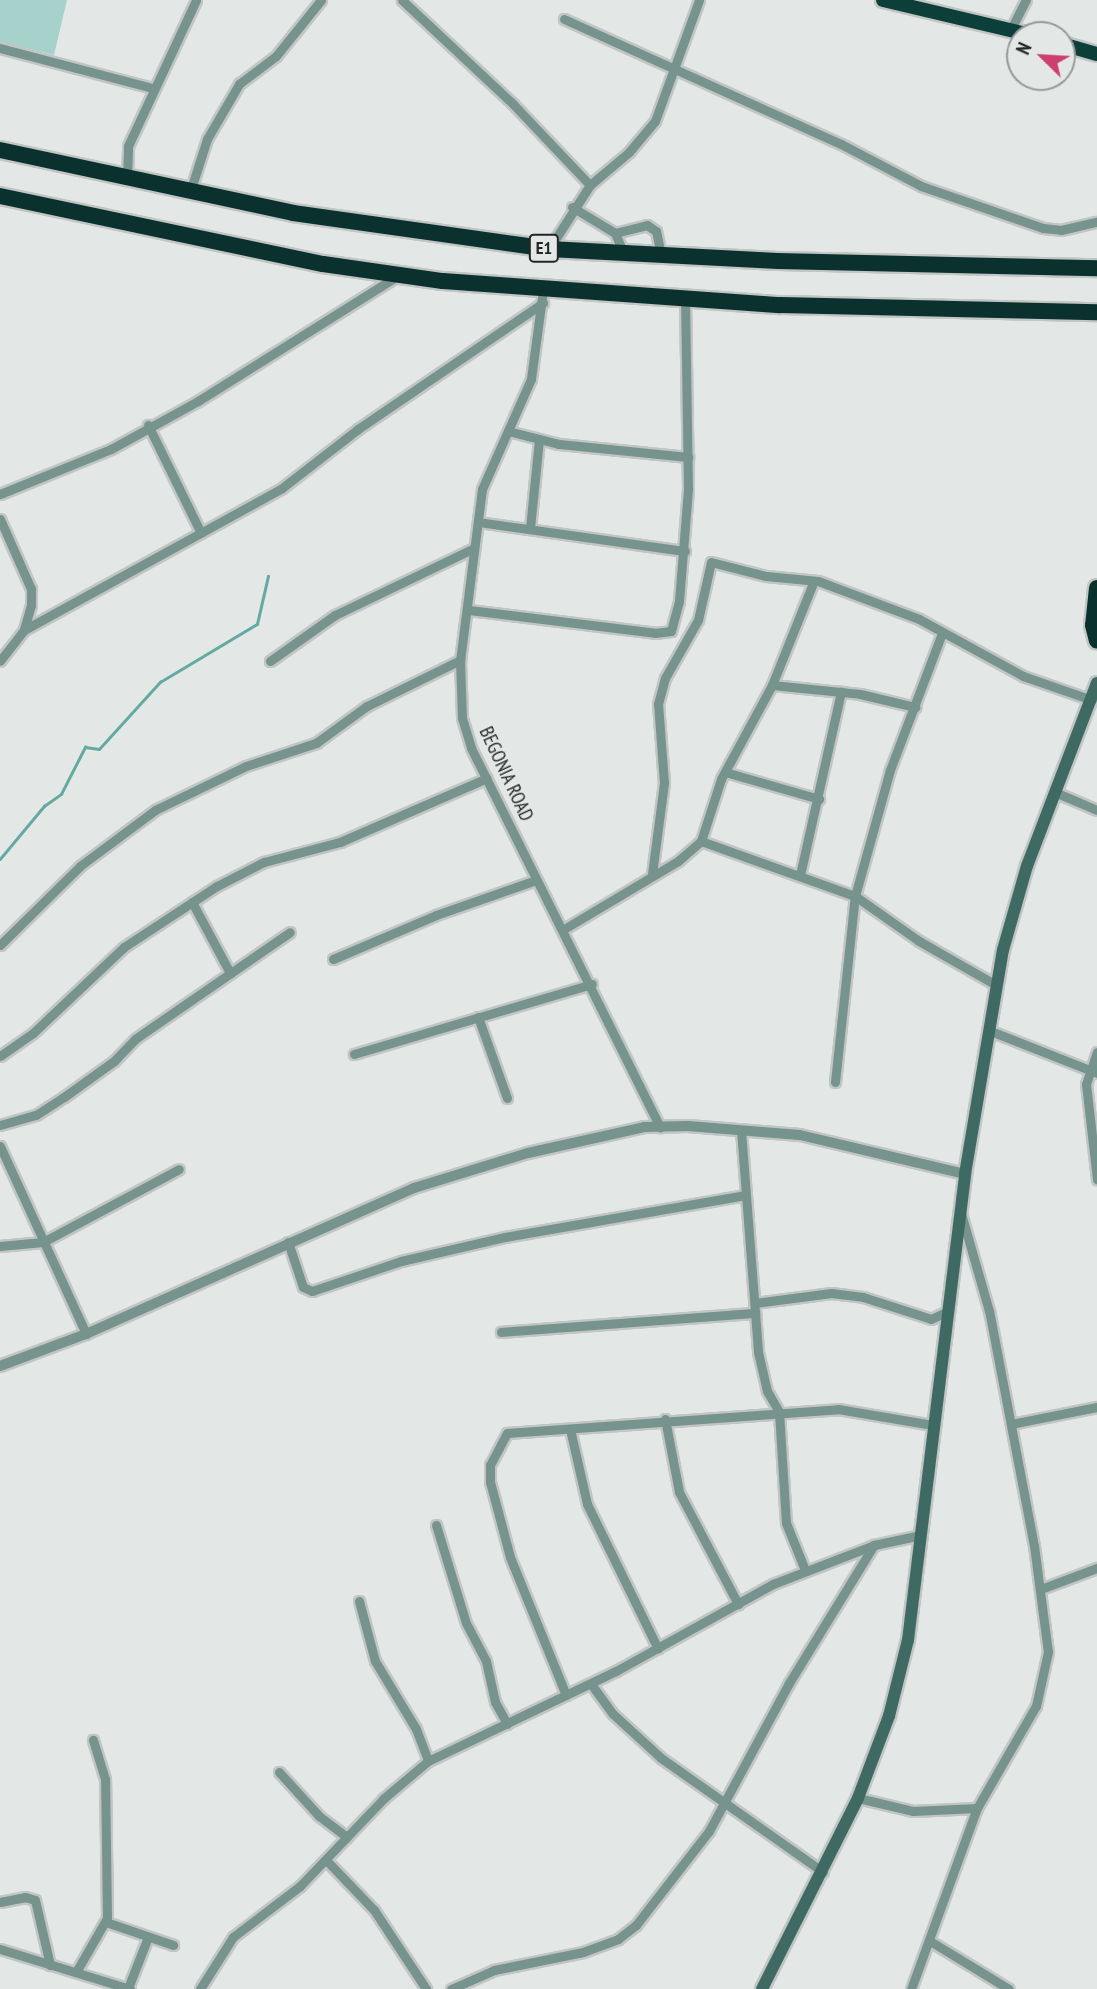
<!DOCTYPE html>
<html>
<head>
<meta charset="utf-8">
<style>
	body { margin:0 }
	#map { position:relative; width:1097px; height:1989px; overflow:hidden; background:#e3e8e7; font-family:"PT Sans Narrow",sans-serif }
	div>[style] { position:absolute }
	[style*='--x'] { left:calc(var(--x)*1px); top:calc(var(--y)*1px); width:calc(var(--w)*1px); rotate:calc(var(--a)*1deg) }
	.green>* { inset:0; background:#a7d2cc }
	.stream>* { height:2.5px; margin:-1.25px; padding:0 1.25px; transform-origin:1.25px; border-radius:1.25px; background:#64aaa1 }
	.roads { filter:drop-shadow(2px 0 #c1c5c4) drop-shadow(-2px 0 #c1c5c4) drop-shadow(0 2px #c1c5c4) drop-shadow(0 -2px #c1c5c4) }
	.minor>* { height:9px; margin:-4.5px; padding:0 4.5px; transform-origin:4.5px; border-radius:4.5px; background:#76938e }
	.tertiary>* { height:10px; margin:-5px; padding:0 5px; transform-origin:5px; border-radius:5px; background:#76938e }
	.secondary>* { height:12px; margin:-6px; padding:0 6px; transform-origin:6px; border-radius:6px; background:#3f6a64 }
	.trunk>* { height:14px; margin:-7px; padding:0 7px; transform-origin:7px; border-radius:7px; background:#0c3f3a }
	.motorway>* { height:16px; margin:-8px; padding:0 8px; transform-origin:8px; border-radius:8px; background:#0a312d }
	span { translate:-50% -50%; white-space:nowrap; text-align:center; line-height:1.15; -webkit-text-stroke:5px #e3e8e7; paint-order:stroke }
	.shield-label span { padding:2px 5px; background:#e3e8e7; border:2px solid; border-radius:5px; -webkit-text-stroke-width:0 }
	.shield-label { font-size:18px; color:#242626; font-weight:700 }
	.street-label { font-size:19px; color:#242626 }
	.north { position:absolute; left:1006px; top:21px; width:70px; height:70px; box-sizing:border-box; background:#e3e8e7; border:2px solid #979a9a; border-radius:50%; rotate:294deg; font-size:19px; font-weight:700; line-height:28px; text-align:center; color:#242626 }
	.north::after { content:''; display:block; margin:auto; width:24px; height:32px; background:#cd406d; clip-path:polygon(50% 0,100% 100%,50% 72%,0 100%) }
</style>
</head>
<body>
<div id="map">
	<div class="green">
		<div style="clip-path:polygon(0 0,67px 0,54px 55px,0 42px)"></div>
	</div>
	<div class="stream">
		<div style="--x:0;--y:859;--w:69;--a:-50.3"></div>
		<div style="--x:44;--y:806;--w:21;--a:-35"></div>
		<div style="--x:61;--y:794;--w:53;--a:-62.9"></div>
		<div style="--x:85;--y:747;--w:14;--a:8"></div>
		<div style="--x:99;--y:749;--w:91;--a:-47.7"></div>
		<div style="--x:160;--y:682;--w:113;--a:-30.9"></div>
		<div style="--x:257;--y:624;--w:49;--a:-77.1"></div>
	</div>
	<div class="roads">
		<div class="minor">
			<div style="--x:402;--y:0;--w:152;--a:43.1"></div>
			<div style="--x:513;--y:104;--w:112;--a:46.5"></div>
			<div style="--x:564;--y:19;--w:304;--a:24.3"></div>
			<div style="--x:841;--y:144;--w:90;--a:27.7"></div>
			<div style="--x:921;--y:186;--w:129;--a:19"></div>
			<div style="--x:1043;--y:228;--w:18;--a:6"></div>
			<div style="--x:1061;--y:230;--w:37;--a:-13"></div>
			<div style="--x:1011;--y:29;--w:33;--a:-63"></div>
			<div style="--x:0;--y:48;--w:157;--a:14.7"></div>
			<div style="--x:127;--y:178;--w:32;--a:-88"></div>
			<div style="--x:128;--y:146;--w:161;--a:-65"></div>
			<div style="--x:190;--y:192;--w:56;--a:-72.2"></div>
			<div style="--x:207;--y:139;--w:64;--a:-59.8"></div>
			<div style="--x:239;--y:84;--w:46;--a:-37.1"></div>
			<div style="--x:276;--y:56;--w:72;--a:-51.2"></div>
			<div style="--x:572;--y:207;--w:50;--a:31.2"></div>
			<div style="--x:615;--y:233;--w:21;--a:67"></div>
			<div style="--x:615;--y:233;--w:33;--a:-14"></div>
			<div style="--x:647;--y:225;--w:11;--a:34"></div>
			<div style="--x:656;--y:231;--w:25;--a:78"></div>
			<div style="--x:549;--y:249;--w:76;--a:-57.4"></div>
			<div style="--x:590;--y:185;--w:51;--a:-40.2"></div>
			<div style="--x:629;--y:152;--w:40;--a:-50"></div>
			<div style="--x:655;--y:121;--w:129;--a:-70"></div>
			<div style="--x:543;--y:290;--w:90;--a:97.7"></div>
			<div style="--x:531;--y:379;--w:120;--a:114"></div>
			<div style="--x:482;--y:489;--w:172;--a:97.3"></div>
			<div style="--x:460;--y:660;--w:58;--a:88"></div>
			<div style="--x:462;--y:718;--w:31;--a:73"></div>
			<div style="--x:471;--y:748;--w:424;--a:63.5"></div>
			<div style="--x:148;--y:425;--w:120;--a:63.9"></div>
			<div style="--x:508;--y:431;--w:53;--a:14.3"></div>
			<div style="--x:559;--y:444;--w:130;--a:5.8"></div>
			<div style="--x:0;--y:494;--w:120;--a:-22.1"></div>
			<div style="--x:111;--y:449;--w:99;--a:-28.9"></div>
			<div style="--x:198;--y:401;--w:237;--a:-32.1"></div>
			<div style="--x:0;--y:519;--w:77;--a:66.1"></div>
			<div style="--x:31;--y:589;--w:16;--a:90"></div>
			<div style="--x:31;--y:605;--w:26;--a:106"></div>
			<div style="--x:24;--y:630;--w:39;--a:128"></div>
			<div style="--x:478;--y:522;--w:209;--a:8"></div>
			<div style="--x:530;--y:528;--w:88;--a:-84.2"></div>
			<div style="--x:469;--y:610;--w:187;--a:7"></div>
			<div style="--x:655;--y:633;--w:16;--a:-7"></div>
			<div style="--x:671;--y:631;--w:31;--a:-75"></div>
			<div style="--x:679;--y:601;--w:112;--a:-85.4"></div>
			<div style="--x:688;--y:489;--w:189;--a:-90.9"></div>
			<div style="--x:24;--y:630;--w:294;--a:-28.8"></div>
			<div style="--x:282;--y:488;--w:96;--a:-37.8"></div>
			<div style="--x:358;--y:429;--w:224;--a:-34.3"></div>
			<div style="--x:270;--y:661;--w:80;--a:-35.3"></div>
			<div style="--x:335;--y:615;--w:154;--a:-25.7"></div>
			<div style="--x:772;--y:685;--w:88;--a:5.8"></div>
			<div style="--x:860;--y:694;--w:57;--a:13.3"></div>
			<div style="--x:725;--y:772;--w:98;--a:16"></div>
			<div style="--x:1057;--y:793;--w:43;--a:23"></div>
			<div style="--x:701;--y:841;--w:164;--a:19.7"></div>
			<div style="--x:855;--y:896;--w:131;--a:-74.5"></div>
			<div style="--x:890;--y:770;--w:147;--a:-69.2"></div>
			<div style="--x:652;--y:874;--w:92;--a:-82.5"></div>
			<div style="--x:664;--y:783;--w:79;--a:-94.3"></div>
			<div style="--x:658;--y:704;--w:27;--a:-75"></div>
			<div style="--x:665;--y:678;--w:67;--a:-60.4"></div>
			<div style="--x:698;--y:620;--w:59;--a:-77.4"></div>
			<div style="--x:711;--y:562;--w:57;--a:14.3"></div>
			<div style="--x:766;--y:576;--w:52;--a:5.5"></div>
			<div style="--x:818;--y:581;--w:108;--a:20.6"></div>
			<div style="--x:919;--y:619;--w:119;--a:28.7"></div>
			<div style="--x:1023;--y:676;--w:73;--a:19.2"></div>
			<div style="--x:800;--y:875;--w:188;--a:-77.4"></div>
			<div style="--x:192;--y:902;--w:81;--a:61.8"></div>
			<div style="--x:564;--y:929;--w:133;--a:-30.8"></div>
			<div style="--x:678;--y:861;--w:30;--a:-41"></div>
			<div style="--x:701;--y:841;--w:65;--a:-72.1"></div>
			<div style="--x:721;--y:779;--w:107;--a:-61.5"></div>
			<div style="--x:772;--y:685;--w:110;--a:-68.1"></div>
			<div style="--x:0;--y:945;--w:112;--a:-44.6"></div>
			<div style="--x:80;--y:866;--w:94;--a:-36.7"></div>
			<div style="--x:155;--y:810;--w:101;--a:-25.8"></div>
			<div style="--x:246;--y:766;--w:74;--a:-18.2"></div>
			<div style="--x:316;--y:743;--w:63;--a:-36"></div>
			<div style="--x:367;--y:706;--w:104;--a:-26.3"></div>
			<div style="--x:333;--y:959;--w:112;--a:-23.1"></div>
			<div style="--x:436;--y:915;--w:106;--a:-19.3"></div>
			<div style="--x:478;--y:1017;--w:86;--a:70.3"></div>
			<div style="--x:988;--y:1030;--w:117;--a:21.5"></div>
			<div style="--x:1097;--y:1052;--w:34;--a:109"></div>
			<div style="--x:1086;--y:1084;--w:96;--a:83.4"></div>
			<div style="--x:354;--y:1054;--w:248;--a:-16.4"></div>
			<div style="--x:0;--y:1056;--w:40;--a:-34.9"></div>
			<div style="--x:33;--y:1033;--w:125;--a:-43.4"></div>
			<div style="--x:124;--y:947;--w:111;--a:-33.3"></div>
			<div style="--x:217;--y:886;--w:53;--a:-27.1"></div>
			<div style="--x:264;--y:862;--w:79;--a:-14.7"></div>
			<div style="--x:340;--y:842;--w:160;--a:-23.5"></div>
			<div style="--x:835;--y:1082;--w:187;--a:-83.9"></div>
			<div style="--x:855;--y:896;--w:78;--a:35.1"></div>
			<div style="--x:919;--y:941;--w:89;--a:29.7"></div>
			<div style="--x:0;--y:1125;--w:37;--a:-16"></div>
			<div style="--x:36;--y:1115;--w:33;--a:-33"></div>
			<div style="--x:64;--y:1097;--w:62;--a:-35.8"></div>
			<div style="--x:114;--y:1061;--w:30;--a:-46"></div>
			<div style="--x:135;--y:1039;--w:188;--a:-34.6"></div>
			<div style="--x:741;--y:1130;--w:223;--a:85.6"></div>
			<div style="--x:758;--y:1352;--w:40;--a:77"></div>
			<div style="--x:767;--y:1391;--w:24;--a:60"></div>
			<div style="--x:779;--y:1412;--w:111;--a:86.4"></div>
			<div style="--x:786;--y:1523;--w:51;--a:68"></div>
			<div style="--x:0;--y:1146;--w:207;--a:65.4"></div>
			<div style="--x:288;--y:1242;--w:47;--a:71.6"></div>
			<div style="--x:303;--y:1287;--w:10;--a:24"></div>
			<div style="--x:312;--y:1291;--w:94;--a:-18.6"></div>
			<div style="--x:401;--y:1261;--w:107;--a:-13"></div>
			<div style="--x:505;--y:1237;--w:244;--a:-9.9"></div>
			<div style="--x:0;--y:1246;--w:43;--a:-5.3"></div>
			<div style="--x:43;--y:1242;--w:154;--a:-28.2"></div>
			<div style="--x:755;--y:1303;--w:77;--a:-7.5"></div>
			<div style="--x:831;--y:1293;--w:32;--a:7"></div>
			<div style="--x:863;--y:1297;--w:71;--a:17.9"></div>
			<div style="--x:931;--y:1319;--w:17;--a:-25"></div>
			<div style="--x:501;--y:1332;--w:255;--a:-4.3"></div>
			<div style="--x:665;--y:1419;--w:74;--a:79.1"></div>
			<div style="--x:679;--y:1492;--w:127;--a:62.2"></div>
			<div style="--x:1011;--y:1424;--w:88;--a:-11.2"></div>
			<div style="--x:570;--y:1429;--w:77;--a:77.2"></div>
			<div style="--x:587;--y:1504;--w:161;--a:63.9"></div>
			<div style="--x:436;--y:1525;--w:102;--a:73"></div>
			<div style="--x:466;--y:1623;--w:43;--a:62.2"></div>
			<div style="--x:486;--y:1661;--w:42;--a:77.6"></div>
			<div style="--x:495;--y:1702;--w:25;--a:61"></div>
			<div style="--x:1041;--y:1589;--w:60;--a:-20.6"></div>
			<div style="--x:359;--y:1601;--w:62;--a:75.1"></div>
			<div style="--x:375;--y:1661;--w:79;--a:58.9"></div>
			<div style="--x:416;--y:1729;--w:34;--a:69"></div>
			<div style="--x:591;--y:1684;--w:37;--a:54"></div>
			<div style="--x:613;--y:1714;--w:65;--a:42.5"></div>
			<div style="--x:661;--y:1758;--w:198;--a:35.1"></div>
			<div style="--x:566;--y:1695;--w:149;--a:-112.1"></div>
			<div style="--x:510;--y:1557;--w:78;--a:-104.9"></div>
			<div style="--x:490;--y:1482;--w:17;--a:-90"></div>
			<div style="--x:490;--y:1465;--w:36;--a:-62"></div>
			<div style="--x:507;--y:1433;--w:332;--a:-4.1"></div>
			<div style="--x:838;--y:1409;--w:96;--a:9.6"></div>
			<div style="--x:279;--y:1772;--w:59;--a:47.7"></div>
			<div style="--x:319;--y:1816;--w:35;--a:37"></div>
			<div style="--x:858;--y:1798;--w:57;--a:13.3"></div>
			<div style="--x:913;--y:1811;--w:64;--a:-2.7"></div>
			<div style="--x:327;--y:1861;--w:68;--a:46.2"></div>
			<div style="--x:374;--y:1910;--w:95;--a:56.6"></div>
			<div style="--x:0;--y:1902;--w:25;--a:-11"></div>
			<div style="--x:25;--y:1897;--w:10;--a:17"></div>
			<div style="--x:35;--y:1900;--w:67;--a:77"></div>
			<div style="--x:106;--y:1922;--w:71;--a:18.9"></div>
			<div style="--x:930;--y:1941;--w:92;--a:31.3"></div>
			<div style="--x:0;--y:1949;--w:136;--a:17.1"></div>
			<div style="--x:76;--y:1972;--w:62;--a:-60.1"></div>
			<div style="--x:107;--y:1918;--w:139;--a:-90.8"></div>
			<div style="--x:105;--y:1779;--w:41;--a:-107.1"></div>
			<div style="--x:128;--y:1988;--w:55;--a:-68.6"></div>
			<div style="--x:200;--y:1989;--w:62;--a:-57.6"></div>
			<div style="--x:233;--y:1937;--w:84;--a:-37.3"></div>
			<div style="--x:300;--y:1886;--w:120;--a:-46.3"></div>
			<div style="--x:383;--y:1799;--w:59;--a:-40.2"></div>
			<div style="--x:428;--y:1761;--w:208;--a:-25.6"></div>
			<div style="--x:616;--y:1671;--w:179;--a:-29"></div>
			<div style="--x:773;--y:1584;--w:108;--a:-21.1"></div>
			<div style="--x:874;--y:1545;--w:48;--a:-12"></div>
			<div style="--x:451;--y:1989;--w:47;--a:-23.8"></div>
			<div style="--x:494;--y:1970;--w:91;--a:-11.4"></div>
			<div style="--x:583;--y:1952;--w:37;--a:-20"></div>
			<div style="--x:618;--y:1939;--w:23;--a:-38"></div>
			<div style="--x:636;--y:1925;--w:119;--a:-52.2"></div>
			<div style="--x:709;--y:1831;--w:168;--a:-61.6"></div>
			<div style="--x:789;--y:1683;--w:162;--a:-58.4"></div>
			<div style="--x:911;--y:1989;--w:193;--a:-70"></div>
			<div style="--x:977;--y:1808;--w:118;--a:-60"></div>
			<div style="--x:1036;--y:1706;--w:55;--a:-77.5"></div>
			<div style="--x:1048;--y:1652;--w:107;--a:-97.5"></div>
			<div style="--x:1034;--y:1546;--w:239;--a:-100.8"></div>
			<div style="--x:989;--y:1311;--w:98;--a:-106"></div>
		</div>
		<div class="tertiary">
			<div style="--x:0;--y:1366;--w:92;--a:-20.4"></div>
			<div style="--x:86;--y:1334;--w:359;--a:-24"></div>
			<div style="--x:414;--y:1188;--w:119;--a:-17.1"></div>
			<div style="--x:528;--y:1153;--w:119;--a:-12.6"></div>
			<div style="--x:644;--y:1127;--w:44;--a:-1.3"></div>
			<div style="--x:688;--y:1126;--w:112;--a:4.6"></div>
			<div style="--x:800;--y:1135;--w:170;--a:13.3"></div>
		</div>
		<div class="secondary">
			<div style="--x:762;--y:1989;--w:214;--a:-63.3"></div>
			<div style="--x:858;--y:1798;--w:88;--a:-69.3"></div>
			<div style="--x:889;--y:1716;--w:78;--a:-76"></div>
			<div style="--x:908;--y:1640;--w:469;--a:-83"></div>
			<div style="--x:965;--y:1174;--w:227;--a:-80.4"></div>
			<div style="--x:1003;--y:950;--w:87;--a:-74.1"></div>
			<div style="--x:1027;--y:866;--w:196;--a:-69.1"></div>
		</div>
		<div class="trunk">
			<div style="--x:883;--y:0;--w:152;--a:13.3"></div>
			<div style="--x:1062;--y:44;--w:36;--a:16"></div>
		</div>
		<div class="motorway">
			<div style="--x:0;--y:150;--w:300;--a:12.1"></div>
			<div style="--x:293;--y:213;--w:259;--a:8"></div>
			<div style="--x:549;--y:249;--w:229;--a:3"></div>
			<div style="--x:778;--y:261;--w:319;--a:1.3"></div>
			<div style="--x:0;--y:196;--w:330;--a:11.9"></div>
			<div style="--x:323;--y:264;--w:121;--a:8.1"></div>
			<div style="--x:443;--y:281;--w:338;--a:4.1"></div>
			<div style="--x:780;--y:305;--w:317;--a:1.3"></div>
			<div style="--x:1097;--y:588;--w:37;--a:96"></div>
			<div style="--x:1093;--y:625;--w:16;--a:76"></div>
		</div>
	</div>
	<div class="shield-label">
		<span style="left:544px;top:248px">E1</span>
	</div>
	<div class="street-label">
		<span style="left:506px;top:774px;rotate:65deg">BEGONIA ROAD</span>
	</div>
	<div class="north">N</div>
</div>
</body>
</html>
